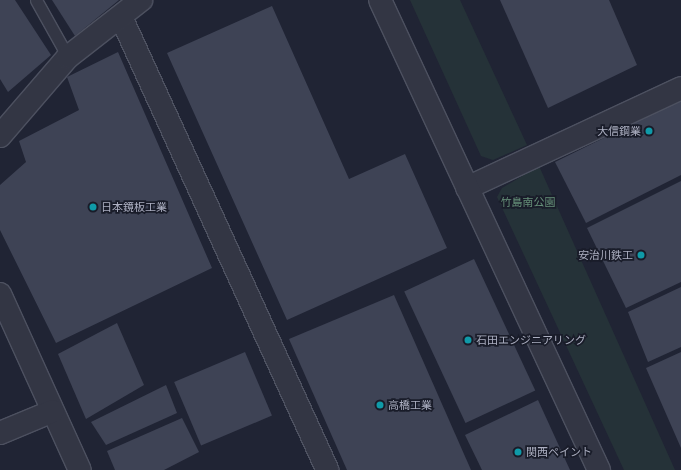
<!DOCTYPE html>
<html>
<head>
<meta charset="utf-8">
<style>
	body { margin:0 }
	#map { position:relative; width:681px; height:470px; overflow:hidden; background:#202434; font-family:Arial,"Noto Sans JP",sans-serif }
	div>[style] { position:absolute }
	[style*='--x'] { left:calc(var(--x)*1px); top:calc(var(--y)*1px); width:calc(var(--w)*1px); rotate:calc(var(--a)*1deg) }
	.green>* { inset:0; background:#253238 }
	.building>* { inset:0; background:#3e4355; transform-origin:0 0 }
	.roads { filter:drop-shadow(1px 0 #4d5160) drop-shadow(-1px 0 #4d5160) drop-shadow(0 1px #4d5160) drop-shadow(0 -1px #4d5160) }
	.service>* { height:11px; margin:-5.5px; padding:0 5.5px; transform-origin:5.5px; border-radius:5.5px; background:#333644 }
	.minor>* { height:22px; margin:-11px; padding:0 11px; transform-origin:11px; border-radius:11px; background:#333644 }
	.tertiary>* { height:22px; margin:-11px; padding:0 11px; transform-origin:11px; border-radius:11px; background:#333644 }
	.dots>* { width:11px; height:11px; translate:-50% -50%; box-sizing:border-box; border:2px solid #191c29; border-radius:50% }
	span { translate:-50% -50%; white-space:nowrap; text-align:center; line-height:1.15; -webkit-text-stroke:3.5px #191c29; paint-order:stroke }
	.poi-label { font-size:11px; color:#adb0c2 }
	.right { translate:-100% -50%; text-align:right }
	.left { translate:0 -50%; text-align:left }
	.park-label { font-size:11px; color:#669079 }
</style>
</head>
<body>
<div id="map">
	<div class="green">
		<div style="clip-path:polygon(410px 0,460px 0,527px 145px,493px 160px,481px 156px)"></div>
		<div style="clip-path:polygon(539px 166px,675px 470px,624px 470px,497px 197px,502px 188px)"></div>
	</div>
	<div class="building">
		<div style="clip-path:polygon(0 0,15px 0,51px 55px,8px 92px,0 79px)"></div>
		<div style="clip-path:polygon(52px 0,119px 0,75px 36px)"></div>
		<div style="clip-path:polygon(500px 0,609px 0,637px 65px,548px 108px)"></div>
		<div style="clip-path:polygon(272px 6px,349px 179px,405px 154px,447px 248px,287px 320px,167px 53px)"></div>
		<div style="clip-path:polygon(118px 52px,212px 268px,56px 343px,0 230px,0 185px,26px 162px,19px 141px,79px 110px,67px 77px)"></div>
		<div style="clip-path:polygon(681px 100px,681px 175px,586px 223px,555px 162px)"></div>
		<div style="clip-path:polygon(681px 181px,681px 282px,626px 308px,587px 228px)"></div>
		<div style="left:474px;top:259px;width:145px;height:77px;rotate:65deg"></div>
		<div style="clip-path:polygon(681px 287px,681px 347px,648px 362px,628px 312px)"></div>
		<div style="clip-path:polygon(394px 295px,471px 470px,347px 470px,289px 339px)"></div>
		<div style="clip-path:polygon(117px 323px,144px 385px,86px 419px,58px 354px)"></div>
		<div style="left:245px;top:352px;width:69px;height:77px;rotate:67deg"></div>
		<div style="clip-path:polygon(681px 352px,681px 448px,646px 368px)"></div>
		<div style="clip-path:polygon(166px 385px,177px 413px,106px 445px,91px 422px)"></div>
		<div style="clip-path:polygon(538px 400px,570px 470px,482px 470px,465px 435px)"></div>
		<div style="clip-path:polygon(182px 418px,199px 452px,164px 470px,115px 470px,107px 451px)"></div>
	</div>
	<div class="roads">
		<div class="service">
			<div style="--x:36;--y:0;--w:65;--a:60.7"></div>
		</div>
		<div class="minor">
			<div style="--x:121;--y:17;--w:498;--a:65.5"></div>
			<div style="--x:0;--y:136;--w:104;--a:-49.3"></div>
			<div style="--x:68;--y:57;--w:93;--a:-38"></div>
			<div style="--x:467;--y:188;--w:236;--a:-25"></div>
			<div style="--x:0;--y:294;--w:193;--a:65.6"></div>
			<div style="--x:0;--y:433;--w:57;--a:-22.5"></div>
		</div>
		<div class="tertiary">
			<div style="--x:380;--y:0;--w:519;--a:65.02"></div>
		</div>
	</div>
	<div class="dots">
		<div style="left:649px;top:131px;background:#0f9aa8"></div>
		<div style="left:93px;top:207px;background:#0f9aa8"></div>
		<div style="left:641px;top:255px;background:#0f9aa8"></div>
		<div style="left:468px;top:340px;background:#0f9aa8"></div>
		<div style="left:380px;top:405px;background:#0f9aa8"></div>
		<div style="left:518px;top:452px;background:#0f9aa8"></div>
	</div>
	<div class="poi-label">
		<span class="right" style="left:641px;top:131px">大信鋼業</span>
		<span class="left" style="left:101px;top:207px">日本鏡板工業</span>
		<span class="right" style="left:633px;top:255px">安治川鉄工</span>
		<span class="left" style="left:476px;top:340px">石田エンジニアリング</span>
		<span class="left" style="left:388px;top:405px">高橋工業</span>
		<span class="left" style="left:526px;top:452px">関西ペイント</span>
	</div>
	<div class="park-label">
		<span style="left:528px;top:202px">竹島南公園</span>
	</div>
</div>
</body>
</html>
